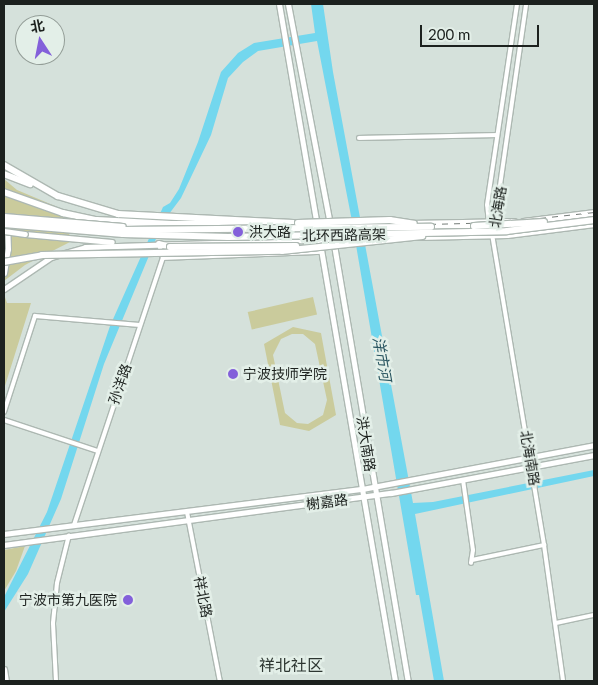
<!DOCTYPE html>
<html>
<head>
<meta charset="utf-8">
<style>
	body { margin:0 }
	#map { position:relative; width:598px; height:685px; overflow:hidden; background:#d5e1db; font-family:Lato,"Noto Sans SC",sans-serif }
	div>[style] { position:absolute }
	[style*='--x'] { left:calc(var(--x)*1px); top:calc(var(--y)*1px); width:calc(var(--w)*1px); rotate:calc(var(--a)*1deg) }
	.green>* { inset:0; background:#cacb9c; transform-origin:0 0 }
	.water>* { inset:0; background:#73d7ee }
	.roads { filter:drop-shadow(1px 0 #adb8b2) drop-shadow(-1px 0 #adb8b2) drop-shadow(0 1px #adb8b2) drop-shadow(0 -1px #adb8b2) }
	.minor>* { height:4px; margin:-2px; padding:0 2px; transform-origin:2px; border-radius:2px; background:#fff }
	.major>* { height:5px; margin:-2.5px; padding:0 2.5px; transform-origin:2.5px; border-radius:2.5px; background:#fff }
	.highway>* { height:5.5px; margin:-2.75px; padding:0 2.75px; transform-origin:2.75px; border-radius:2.75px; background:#fff }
	.rail>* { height:1px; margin-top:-0.5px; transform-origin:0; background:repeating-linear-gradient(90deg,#747c78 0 6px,transparent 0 12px) }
	.bridges { filter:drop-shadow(1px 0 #adb8b2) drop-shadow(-1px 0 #adb8b2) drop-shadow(0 1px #adb8b2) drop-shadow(0 -1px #adb8b2) }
	.major-bridge>* { height:5px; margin:-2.5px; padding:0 2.5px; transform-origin:2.5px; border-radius:2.5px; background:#fff }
	.highway-bridge>* { height:5.5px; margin:-2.75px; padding:0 2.75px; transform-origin:2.75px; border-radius:2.75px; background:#fff }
	.dots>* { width:14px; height:14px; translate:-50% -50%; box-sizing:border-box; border:2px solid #e3efe8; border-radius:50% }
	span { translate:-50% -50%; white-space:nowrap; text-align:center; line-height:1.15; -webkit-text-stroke:5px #e3efe8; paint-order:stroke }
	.street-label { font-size:14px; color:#1c211e }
	.poi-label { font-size:14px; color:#1c211e }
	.left { translate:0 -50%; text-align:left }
	.right { translate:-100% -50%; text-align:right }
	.water-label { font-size:15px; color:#295560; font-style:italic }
	.quarter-label { font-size:16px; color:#2d3631 }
	.frame { position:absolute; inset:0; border:5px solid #1c211e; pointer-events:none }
	.north { position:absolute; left:15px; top:15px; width:50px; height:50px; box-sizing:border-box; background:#e3efe8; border:1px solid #939d97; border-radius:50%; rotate:349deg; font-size:14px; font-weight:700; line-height:20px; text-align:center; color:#1c211e }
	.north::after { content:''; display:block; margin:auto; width:18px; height:22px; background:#8360da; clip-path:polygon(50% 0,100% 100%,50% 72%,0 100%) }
	.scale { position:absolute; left:420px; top:25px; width:119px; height:22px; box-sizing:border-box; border:2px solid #1c211e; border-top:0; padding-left:6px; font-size:15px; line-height:18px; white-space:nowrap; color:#1c211e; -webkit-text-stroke:4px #e3efe8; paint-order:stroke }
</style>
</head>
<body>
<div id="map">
	<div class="green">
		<div style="clip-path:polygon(4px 179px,17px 190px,67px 211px,70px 242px,25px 265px,4px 281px)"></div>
		<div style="clip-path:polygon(4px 294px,7px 303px,31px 303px,4px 389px)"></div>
		<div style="left:313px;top:297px;width:18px;height:67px;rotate:77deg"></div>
		<div style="clip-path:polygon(evenodd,293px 327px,321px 333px,336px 415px,309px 431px,280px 425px,264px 344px,293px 327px,292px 334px,303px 334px,315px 344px,327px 400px,323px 415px,308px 424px,297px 423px,285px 413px,273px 355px,281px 339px,292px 334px)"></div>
		<div style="clip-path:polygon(25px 546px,16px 571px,4px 591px,4px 550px)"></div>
	</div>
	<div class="water">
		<div style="clip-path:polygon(311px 4px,323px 4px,333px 72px,413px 503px,433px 502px,594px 470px,594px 476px,415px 514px,444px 681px,434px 681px,419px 595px,416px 595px,351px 216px,317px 41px,258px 51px,243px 62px,228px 78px,211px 135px,181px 198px,163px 222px,104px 364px,61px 499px,28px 574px,4px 612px,4px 597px,47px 512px,110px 326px,163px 207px,170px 203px,179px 189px,198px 142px,221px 72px,238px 53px,254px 43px,315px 33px)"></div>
	</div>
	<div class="roads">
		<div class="minor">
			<div style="--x:359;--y:138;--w:138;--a:-1.2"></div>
			<div style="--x:489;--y:223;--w:18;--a:-96"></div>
			<div style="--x:487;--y:205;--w:203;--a:-81.5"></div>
			<div style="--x:492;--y:234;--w:315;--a:80.5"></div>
			<div style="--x:544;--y:545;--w:137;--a:82"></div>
			<div style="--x:493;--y:234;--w:232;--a:-81.8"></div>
			<div style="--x:163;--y:258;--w:158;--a:-2.2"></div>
			<div style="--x:4;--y:412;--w:101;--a:-72.1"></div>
			<div style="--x:35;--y:316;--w:105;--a:4.9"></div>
			<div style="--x:4;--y:420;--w:99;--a:18.3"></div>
			<div style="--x:463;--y:480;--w:71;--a:81.9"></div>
			<div style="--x:473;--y:550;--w:13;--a:99"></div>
			<div style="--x:187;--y:512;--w:172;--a:79"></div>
			<div style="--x:74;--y:525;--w:281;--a:-71.6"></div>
			<div style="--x:163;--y:258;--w:15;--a:-106"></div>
			<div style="--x:472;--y:560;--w:74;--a:-11.8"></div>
			<div style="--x:556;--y:623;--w:39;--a:-12"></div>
			<div style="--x:56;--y:681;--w:58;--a:-93"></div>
			<div style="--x:53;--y:623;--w:40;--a:-84.3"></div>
			<div style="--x:57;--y:583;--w:49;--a:-76"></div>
		</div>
		<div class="major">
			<div style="--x:279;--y:4;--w:687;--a:80.28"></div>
			<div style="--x:288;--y:4;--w:225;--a:79.2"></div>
			<div style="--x:523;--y:221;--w:72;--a:-7.2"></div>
			<div style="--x:410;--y:223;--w:104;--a:-1.1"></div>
			<div style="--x:348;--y:225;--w:54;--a:-1.1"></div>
			<div style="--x:123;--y:226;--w:36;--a:2"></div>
			<div style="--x:332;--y:233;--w:454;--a:80.4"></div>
			<div style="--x:25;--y:234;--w:87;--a:5.3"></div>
			<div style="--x:418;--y:237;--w:89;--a:-1.3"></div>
			<div style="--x:507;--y:235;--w:88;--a:-7.2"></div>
			<div style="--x:4;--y:273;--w:24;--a:-81"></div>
			<div style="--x:8;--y:249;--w:27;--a:-92"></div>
			<div style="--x:4;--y:289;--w:57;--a:-34.2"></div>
			<div style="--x:51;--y:257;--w:35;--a:-16"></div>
			<div style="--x:85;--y:247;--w:294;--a:-1.8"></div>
			<div style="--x:4;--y:534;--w:361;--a:-7.2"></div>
			<div style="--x:362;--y:489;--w:236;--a:-10.7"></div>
			<div style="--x:4;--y:545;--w:390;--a:-7.7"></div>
			<div style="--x:391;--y:493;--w:207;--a:-10.6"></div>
			<div style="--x:4;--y:669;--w:12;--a:81"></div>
		</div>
		<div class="highway">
			<div style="--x:4;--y:165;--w:62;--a:29.9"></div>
			<div style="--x:58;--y:196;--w:63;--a:16.7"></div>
			<div style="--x:118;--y:214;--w:180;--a:2.9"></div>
			<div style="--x:4;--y:174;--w:28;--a:21"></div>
			<div style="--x:4;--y:192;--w:63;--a:19.6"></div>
			<div style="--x:63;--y:213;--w:35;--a:12"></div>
			<div style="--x:97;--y:220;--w:74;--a:3.1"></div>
			<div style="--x:171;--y:224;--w:102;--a:0"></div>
			<div style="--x:544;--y:222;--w:50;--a:-8"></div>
			<div style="--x:431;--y:227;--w:43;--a:-1.3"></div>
			<div style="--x:159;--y:244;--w:11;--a:15"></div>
		</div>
	</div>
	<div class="rail">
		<div style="--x:4;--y:214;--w:121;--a:5.7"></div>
		<div style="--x:124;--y:226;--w:114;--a:1.5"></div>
		<div style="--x:238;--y:229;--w:266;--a:-1.5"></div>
		<div style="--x:504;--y:222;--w:91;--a:-6.3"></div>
	</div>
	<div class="bridges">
		<div class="major-bridge">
			<div style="--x:4;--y:216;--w:119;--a:4.8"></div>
			<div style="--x:4;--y:231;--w:21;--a:8"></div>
		</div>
		<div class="highway-bridge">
			<div style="--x:4;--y:219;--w:120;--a:5.3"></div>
			<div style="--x:123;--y:230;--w:308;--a:-0.6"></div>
			<div style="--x:298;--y:223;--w:92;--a:-1.9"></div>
			<div style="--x:390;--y:220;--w:24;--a:9"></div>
			<div style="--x:4;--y:224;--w:119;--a:4.8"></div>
			<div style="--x:123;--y:234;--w:105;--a:1.6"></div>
			<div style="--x:228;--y:237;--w:279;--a:-1.2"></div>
			<div style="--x:507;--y:231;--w:88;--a:-7.2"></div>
			<div style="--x:474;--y:226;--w:70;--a:-3.3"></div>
			<div style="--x:170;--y:247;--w:126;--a:-0.5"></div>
			<div style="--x:4;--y:262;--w:39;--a:-10"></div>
			<div style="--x:42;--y:255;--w:240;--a:-1"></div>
			<div style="--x:282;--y:251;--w:141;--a:-6.1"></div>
		</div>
	</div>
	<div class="dots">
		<div style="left:238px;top:232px;background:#8360da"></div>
		<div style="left:233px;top:374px;background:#8360da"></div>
		<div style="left:128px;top:600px;background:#8360da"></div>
	</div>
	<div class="street-label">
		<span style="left:498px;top:207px;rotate:-81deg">北海路</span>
		<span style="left:344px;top:235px;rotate:-1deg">北环西路高架</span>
		<span style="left:120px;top:384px;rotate:-71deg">孙洋路</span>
		<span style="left:366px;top:444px;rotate:81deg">洪大南路</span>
		<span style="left:530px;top:458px;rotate:80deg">北海南路</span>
		<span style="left:327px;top:502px;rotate:-7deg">榭嘉路</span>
		<span style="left:203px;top:597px;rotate:79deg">祥北路</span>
	</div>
	<div class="poi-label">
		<span class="left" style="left:249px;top:232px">洪大路</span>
		<span class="left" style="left:243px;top:374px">宁波技师学院</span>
		<span class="right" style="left:117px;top:600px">宁波市第九医院</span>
	</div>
	<div class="water-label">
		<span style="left:382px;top:359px;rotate:80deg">洋市河</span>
	</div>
	<div class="quarter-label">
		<span style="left:291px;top:665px">祥北社区</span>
	</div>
	<div class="frame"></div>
	<div class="north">北</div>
	<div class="scale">200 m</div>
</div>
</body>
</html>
